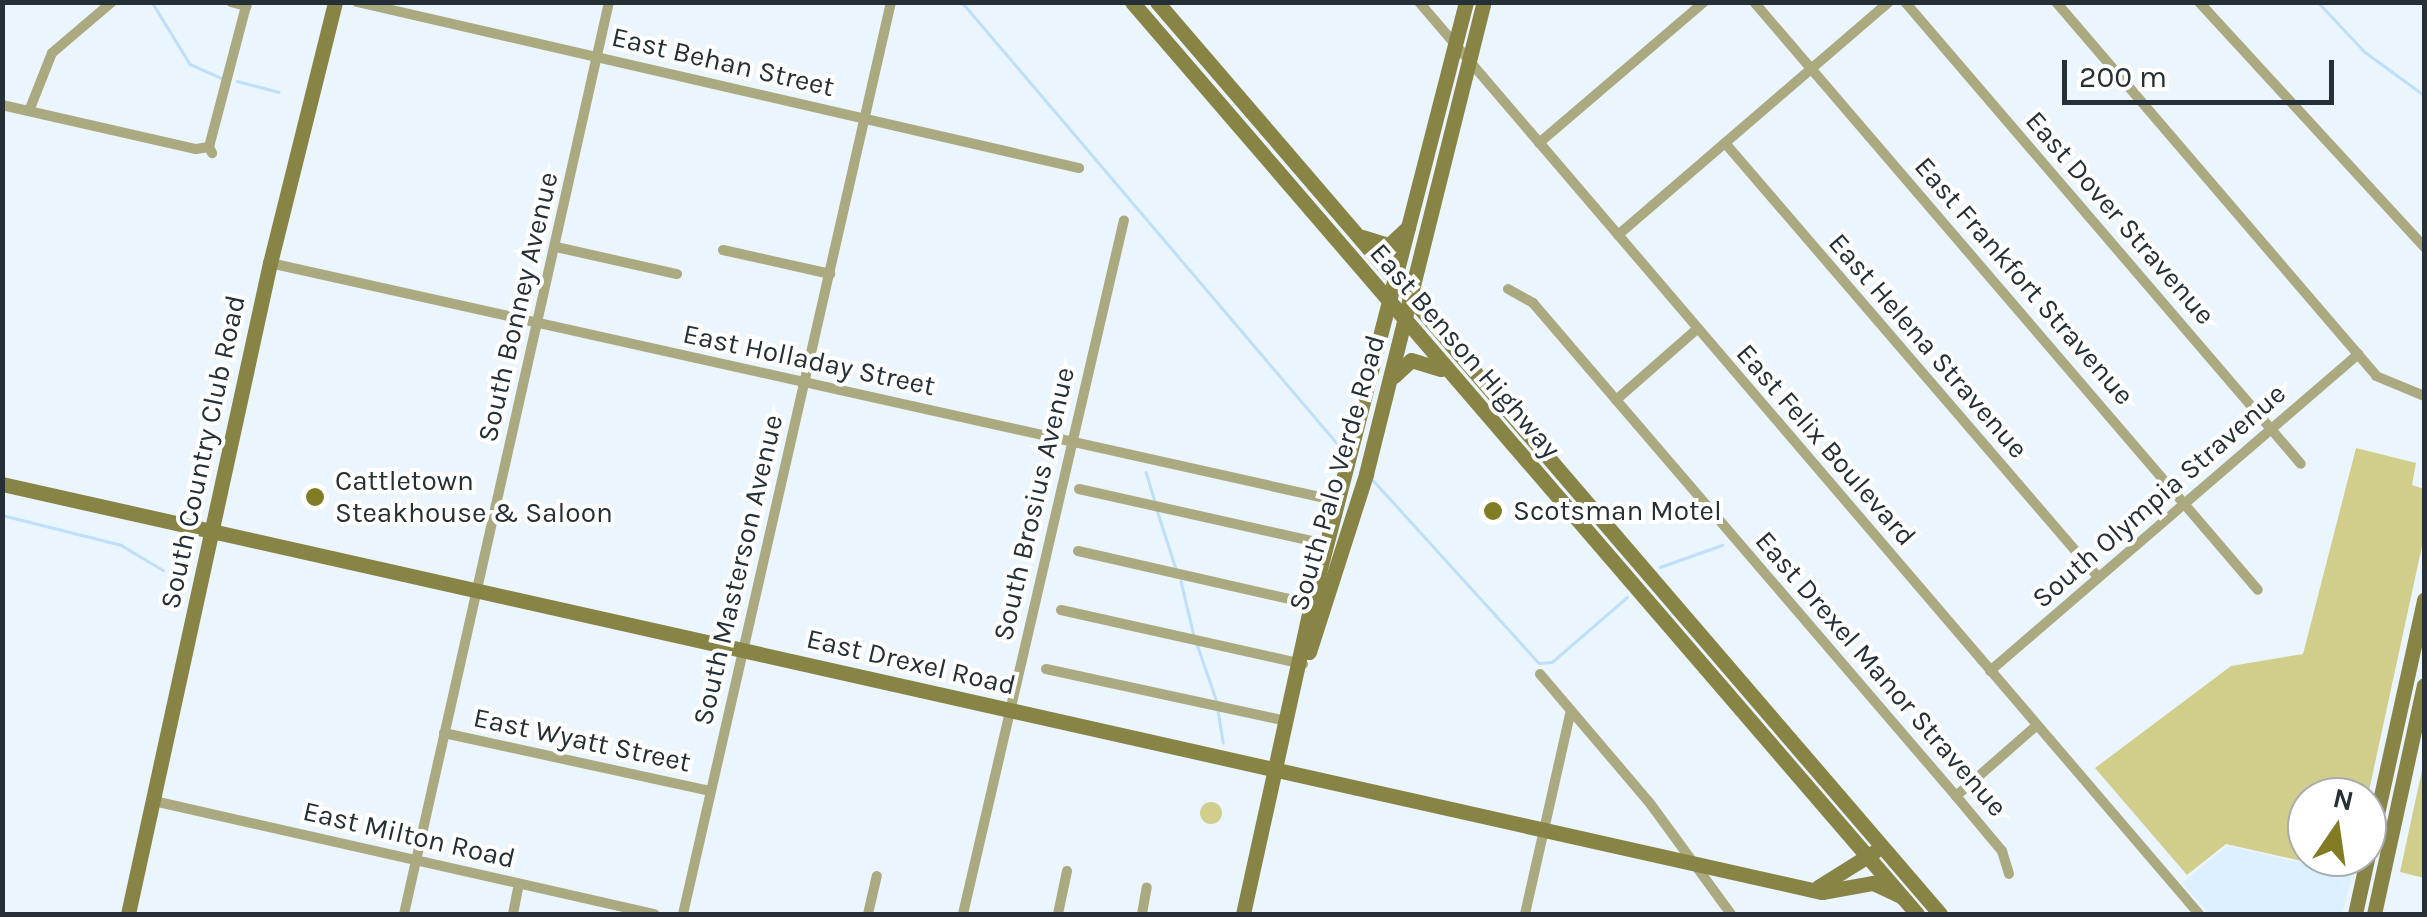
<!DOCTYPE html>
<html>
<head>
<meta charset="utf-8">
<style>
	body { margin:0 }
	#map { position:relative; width:2427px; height:917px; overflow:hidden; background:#ebf5fd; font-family:Karla,sans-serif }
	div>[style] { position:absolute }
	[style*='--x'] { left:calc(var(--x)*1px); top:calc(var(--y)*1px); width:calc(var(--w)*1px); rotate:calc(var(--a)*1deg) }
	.built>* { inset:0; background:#dcf0ff }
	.green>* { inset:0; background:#d1ce8c }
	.round { border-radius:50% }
	.stream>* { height:2.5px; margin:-1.25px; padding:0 1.25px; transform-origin:1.25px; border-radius:1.25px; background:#bddff9 }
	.street>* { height:10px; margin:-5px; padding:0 5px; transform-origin:5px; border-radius:5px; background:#aba980 }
	.secondary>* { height:15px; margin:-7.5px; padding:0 7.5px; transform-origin:7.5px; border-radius:7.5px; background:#888445 }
	.dots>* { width:28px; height:28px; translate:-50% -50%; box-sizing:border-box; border:5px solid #fff; border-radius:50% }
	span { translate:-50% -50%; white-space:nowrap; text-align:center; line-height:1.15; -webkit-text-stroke:8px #fff; paint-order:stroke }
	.street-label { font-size:28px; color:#252f36 }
	.poi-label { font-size:28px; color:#252f36 }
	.left { translate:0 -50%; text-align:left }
	.frame { position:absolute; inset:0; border:5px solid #252f36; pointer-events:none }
	.north { position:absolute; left:2287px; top:777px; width:100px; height:100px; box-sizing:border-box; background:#fff; border:2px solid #a8acaf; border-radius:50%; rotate:13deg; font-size:28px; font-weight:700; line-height:40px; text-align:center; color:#252f36 }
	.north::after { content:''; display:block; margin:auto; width:35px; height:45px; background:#827d24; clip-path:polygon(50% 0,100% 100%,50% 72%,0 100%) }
	.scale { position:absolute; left:2062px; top:60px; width:272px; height:45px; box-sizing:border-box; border:5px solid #252f36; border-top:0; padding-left:12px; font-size:30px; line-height:35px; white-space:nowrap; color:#252f36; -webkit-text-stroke:8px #fff; paint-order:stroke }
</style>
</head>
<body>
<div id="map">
	<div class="built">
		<div style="clip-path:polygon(2227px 846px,2352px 874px,2342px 914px,2210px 914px,2182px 883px)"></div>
	</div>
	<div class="green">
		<div style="clip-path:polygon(2356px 448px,2416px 463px,2412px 485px,2424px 489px,2424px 537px,2367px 800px,2307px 797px,2307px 857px,2354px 857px,2351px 872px,2226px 844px,2187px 875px,2095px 768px,2231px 666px,2303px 654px)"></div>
		<div style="clip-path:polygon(2424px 761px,2424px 878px,2400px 872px)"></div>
		<div class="round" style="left:1200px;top:802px;width:22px;height:22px"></div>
	</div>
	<div class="stream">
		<div style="--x:152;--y:2;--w:73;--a:58.5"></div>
		<div style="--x:190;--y:64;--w:34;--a:24"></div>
		<div style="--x:962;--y:2;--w:585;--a:49.64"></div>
		<div style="--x:2318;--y:2;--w:69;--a:46.8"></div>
		<div style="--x:2365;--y:52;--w:73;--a:36.1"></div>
		<div style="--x:237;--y:81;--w:43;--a:14.7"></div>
		<div style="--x:1146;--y:472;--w:31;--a:73"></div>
		<div style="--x:1373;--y:480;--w:247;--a:47.8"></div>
		<div style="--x:1539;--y:663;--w:13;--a:-4"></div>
		<div style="--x:1552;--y:662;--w:99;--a:-40.9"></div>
		<div style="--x:1157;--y:510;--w:62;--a:72.1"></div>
		<div style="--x:2;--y:515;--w:123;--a:14.1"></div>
		<div style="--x:121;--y:545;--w:49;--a:30.8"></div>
		<div style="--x:1660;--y:567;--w:66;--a:-19.5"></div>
		<div style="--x:1181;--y:581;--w:57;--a:76.7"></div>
		<div style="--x:1197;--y:644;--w:61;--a:71"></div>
		<div style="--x:1218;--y:710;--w:33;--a:81"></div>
	</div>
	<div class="street">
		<div style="--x:231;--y:2;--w:16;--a:15"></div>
		<div style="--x:357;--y:2;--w:741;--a:12.95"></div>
		<div style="--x:1419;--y:2;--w:1200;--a:49.46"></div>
		<div style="--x:1754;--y:2;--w:774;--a:49.4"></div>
		<div style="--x:1905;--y:2;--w:608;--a:49.4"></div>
		<div style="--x:2056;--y:2;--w:492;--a:49.4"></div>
		<div style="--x:2376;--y:376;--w:52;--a:22.6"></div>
		<div style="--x:2199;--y:2;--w:333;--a:47.4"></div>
		<div style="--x:2;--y:105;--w:199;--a:12.8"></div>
		<div style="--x:196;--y:149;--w:13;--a:-9"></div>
		<div style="--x:209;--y:147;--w:7;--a:63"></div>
		<div style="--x:29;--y:111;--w:62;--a:-68.4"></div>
		<div style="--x:52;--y:53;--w:79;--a:-40.4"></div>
		<div style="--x:1539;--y:143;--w:217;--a:-40.5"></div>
		<div style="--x:1725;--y:143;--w:572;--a:49.32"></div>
		<div style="--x:209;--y:147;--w:150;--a:-75.3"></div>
		<div style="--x:1618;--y:235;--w:357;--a:-40.7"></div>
		<div style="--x:556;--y:247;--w:124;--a:12.6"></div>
		<div style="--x:723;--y:250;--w:110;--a:12.6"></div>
		<div style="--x:270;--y:263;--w:1094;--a:12.56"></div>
		<div style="--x:1508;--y:289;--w:29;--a:29"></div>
		<div style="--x:1533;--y:303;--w:650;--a:49.37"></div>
		<div style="--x:1956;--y:796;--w:72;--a:50.1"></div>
		<div style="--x:2002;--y:851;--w:24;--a:73"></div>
		<div style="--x:1616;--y:400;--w:108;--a:-41.2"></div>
		<div style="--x:1079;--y:489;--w:253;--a:12.6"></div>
		<div style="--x:1078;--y:551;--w:239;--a:12.8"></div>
		<div style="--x:1061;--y:610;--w:248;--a:12.6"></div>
		<div style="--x:1046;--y:669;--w:247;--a:12.2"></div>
		<div style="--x:1990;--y:671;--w:486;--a:-40.7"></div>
		<div style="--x:1540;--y:674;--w:168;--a:49.6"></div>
		<div style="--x:1649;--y:802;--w:139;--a:53.8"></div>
		<div style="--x:444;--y:733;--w:273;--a:12.3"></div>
		<div style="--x:1956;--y:796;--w:106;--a:-41.2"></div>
		<div style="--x:154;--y:801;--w:513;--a:12.73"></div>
		<div style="--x:404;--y:914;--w:935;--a:-77.33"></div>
		<div style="--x:513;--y:914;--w:31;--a:-79"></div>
		<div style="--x:683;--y:914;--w:935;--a:-77.15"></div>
		<div style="--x:868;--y:914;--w:39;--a:-77"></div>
		<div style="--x:963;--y:914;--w:712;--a:-76.94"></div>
		<div style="--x:1058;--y:914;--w:44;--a:-78.2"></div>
		<div style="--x:1142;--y:914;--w:27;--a:-80"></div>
		<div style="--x:1525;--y:914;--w:209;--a:-77.3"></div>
	</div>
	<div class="secondary">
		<div style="--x:1132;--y:2;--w:1203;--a:49.28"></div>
		<div style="--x:1157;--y:2;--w:1202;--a:49.35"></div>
		<div style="--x:1362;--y:237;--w:28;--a:17"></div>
		<div style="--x:1389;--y:245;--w:26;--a:-43"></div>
		<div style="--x:1394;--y:376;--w:23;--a:-43"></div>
		<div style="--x:1411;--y:360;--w:31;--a:17"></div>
		<div style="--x:2;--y:484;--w:1865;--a:12.64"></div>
		<div style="--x:1822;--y:892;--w:52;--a:-10"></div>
		<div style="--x:1873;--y:883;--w:31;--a:25"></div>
		<div style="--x:1309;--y:652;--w:187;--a:-72.2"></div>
		<div style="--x:1366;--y:474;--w:487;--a:-76"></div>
		<div style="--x:1818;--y:887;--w:66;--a:-32"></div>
		<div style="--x:128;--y:914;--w:666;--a:-77.7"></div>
		<div style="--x:270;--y:263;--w:269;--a:-76"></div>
		<div style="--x:1243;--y:914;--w:317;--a:-77.6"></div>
		<div style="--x:1311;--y:604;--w:622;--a:-75.56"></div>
		<div style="--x:2355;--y:914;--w:322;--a:-77.6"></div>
		<div style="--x:2374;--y:914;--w:234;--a:-77.7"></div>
	</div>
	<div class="dots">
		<div style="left:315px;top:497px;background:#827d24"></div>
		<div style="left:1493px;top:511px;background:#827d24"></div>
	</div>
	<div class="street-label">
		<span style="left:723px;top:62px;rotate:13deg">East Behan Street</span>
		<span style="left:2120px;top:218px;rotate:49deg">East Dover Stravenue</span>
		<span style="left:2024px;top:281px;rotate:49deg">East Frankfort Stravenue</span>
		<span style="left:518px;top:307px;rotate:-77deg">South Bonney Avenue</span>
		<span style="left:1928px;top:346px;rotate:49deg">East Helena Stravenue</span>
		<span style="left:1465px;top:351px;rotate:49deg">East Benson Highway</span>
		<span style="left:809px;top:360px;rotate:12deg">East Holladay Street</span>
		<span style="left:1826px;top:445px;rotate:49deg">East Felix Boulevard</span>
		<span style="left:203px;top:452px;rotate:-78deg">South Country Club Road</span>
		<span style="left:1337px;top:473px;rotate:-74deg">South Palo Verde Road</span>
		<span style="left:2159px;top:496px;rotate:-41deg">South Olympia Stravenue</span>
		<span style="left:1034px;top:504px;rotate:-77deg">South Brosius Avenue</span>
		<span style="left:738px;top:570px;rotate:-77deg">South Masterson Avenue</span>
		<span style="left:911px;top:662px;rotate:13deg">East Drexel Road</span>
		<span style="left:1881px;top:674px;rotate:49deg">East Drexel Manor Stravenue</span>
		<span style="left:582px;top:740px;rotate:12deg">East Wyatt Street</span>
		<span style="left:409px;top:835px;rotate:13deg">East Milton Road</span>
	</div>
	<div class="poi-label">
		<span class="left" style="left:335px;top:497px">Cattletown<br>Steakhouse &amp; Saloon</span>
		<span class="left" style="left:1513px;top:511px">Scotsman Motel</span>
	</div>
	<div class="frame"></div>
	<div class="north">N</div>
	<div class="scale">200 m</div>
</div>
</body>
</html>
